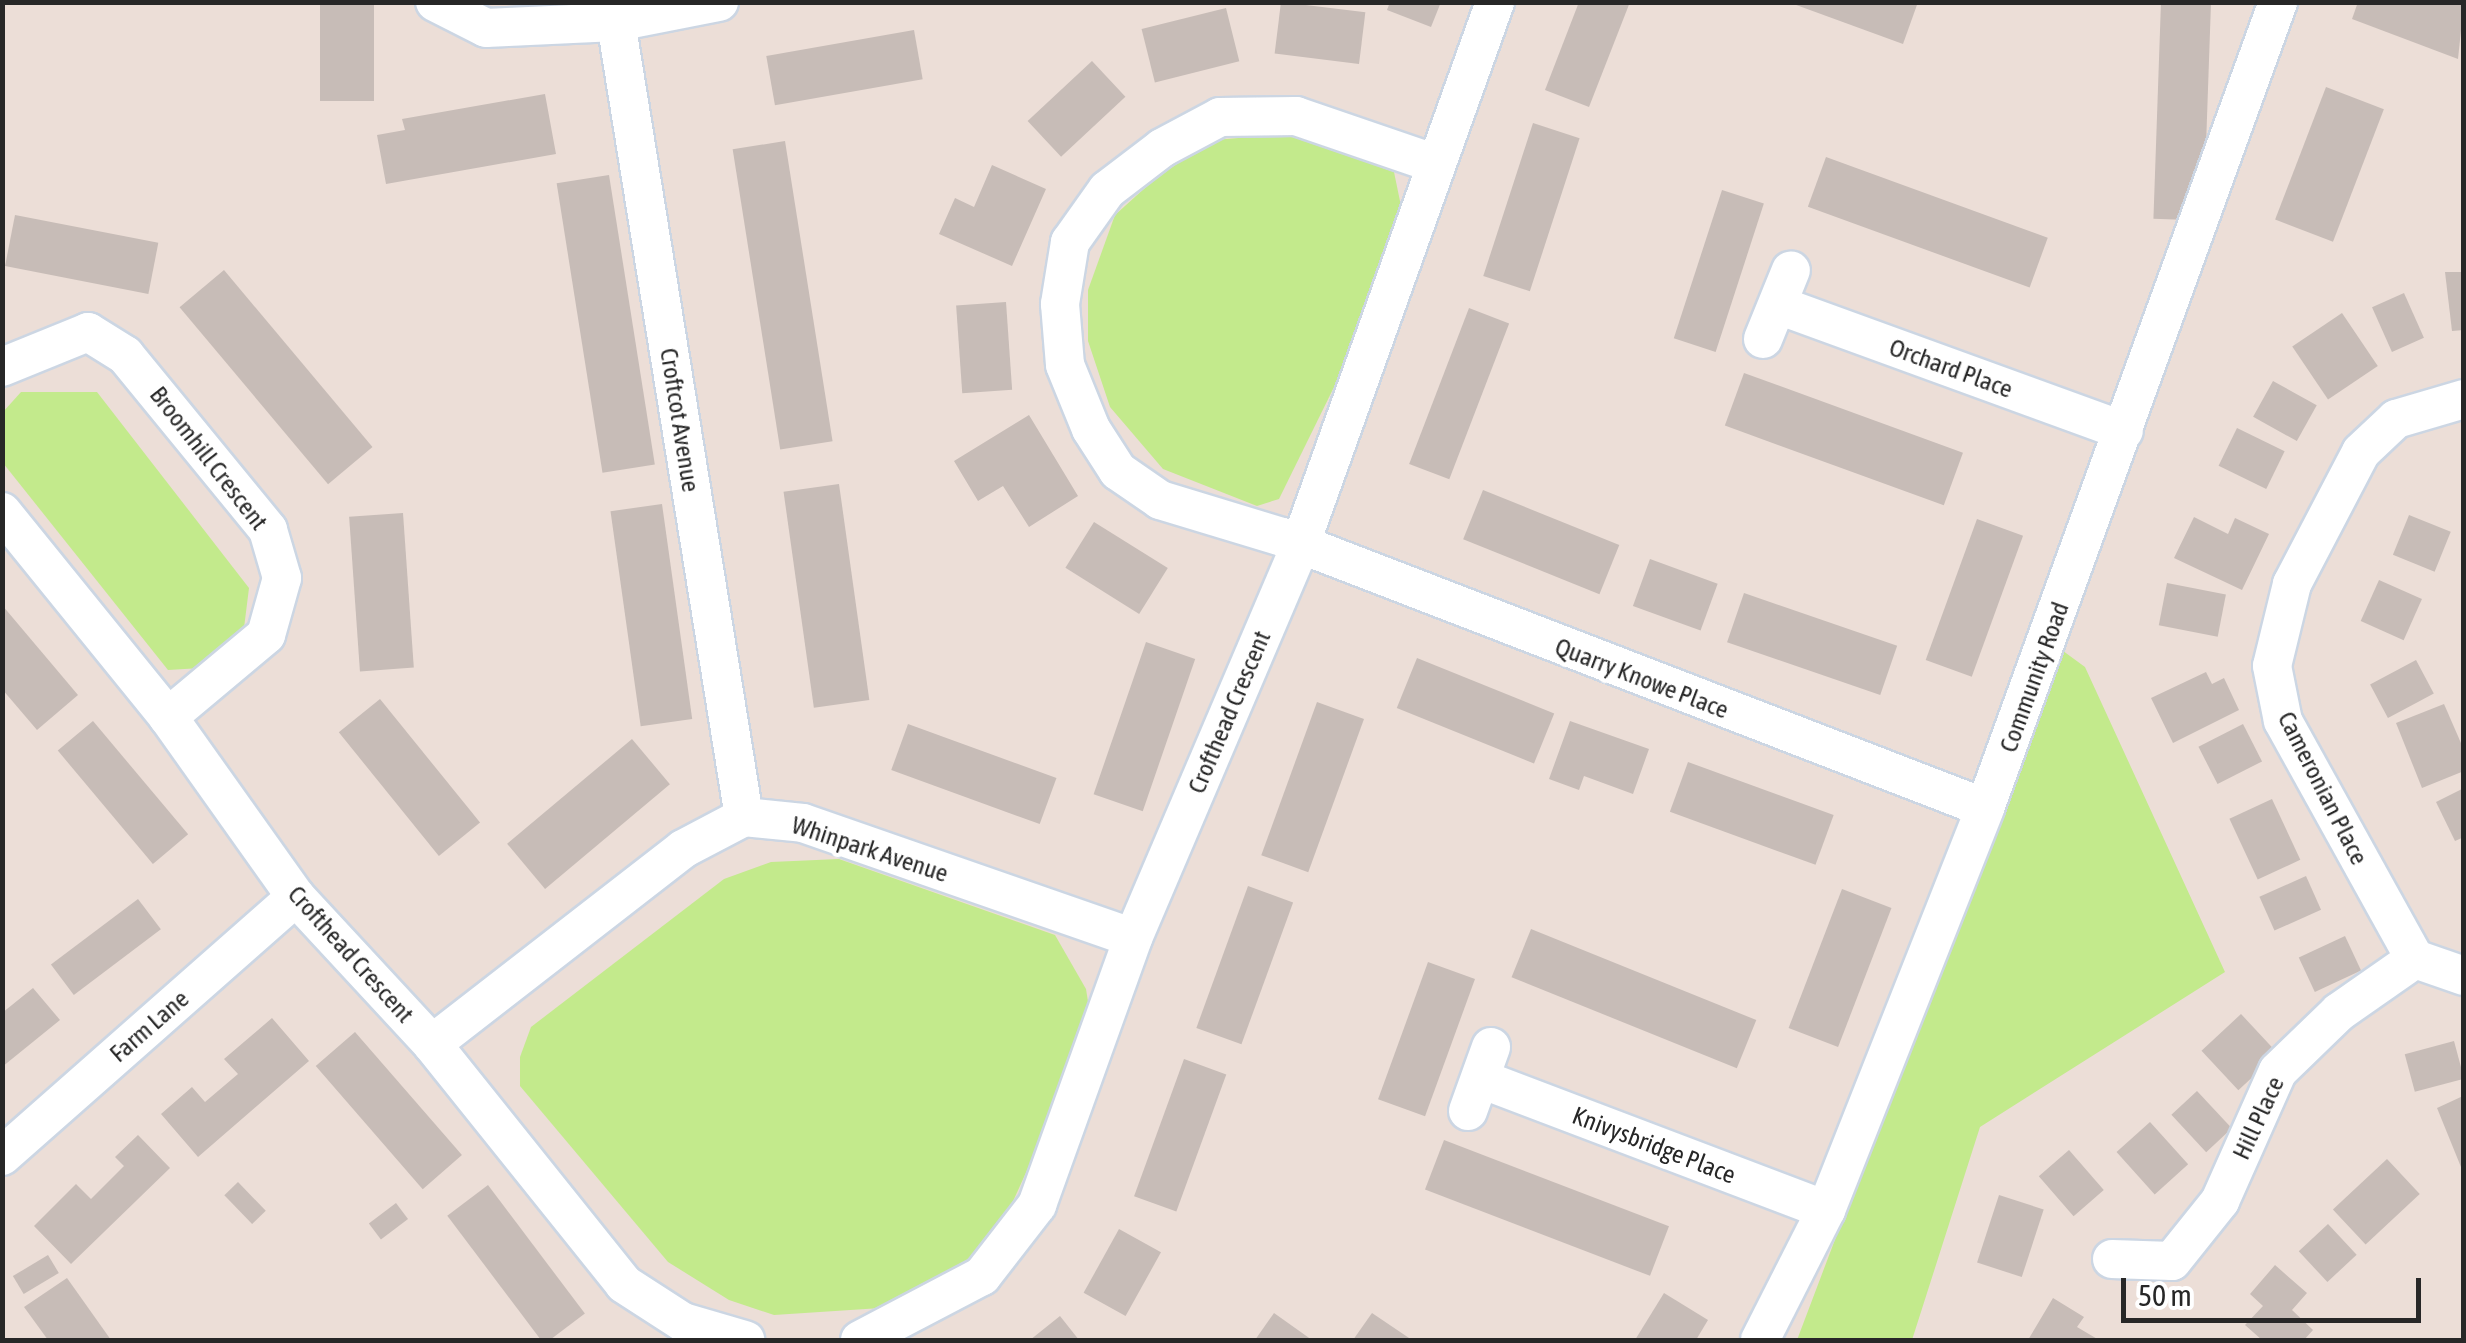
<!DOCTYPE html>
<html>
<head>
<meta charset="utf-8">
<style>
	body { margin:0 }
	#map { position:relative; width:2466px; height:1343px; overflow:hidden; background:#ecded7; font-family:"Asap Condensed",sans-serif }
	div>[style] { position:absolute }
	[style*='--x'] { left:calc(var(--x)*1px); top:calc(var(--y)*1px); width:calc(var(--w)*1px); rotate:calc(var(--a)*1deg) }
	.green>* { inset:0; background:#c3ea8c }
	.building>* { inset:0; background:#c7bcb7; transform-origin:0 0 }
	.roads { filter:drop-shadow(2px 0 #ccd6e3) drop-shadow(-2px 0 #ccd6e3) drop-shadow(0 2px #ccd6e3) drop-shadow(0 -2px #ccd6e3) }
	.minor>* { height:38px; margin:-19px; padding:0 19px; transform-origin:19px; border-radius:19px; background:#fff }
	span { translate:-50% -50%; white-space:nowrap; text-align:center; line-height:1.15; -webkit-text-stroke:9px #fff; paint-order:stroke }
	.street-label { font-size:25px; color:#272727 }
	.frame { position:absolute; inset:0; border:5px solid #272727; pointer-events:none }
	.scale { position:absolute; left:2121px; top:1278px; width:300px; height:45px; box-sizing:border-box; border:5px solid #272727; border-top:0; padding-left:12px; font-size:30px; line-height:35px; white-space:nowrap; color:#272727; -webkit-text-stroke:8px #fff; paint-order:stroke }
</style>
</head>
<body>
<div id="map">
	<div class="green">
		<div style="clip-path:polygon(1289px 134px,1394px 172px,1401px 206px,1337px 381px,1279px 499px,1257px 506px,1163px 469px,1110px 407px,1088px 341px,1088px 290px,1115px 215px,1167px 168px,1214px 140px)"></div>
		<div style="clip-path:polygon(21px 392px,97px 392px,249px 588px,243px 636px,201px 668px,168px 670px,3px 463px,3px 412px)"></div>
		<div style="clip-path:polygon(2059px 648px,2085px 667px,2225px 972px,1980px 1127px,1912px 1340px,1797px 1340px)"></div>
		<div style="clip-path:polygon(839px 859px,1055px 935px,1086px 989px,1092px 1027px,1000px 1230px,951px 1278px,881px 1308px,774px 1315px,729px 1300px,668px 1262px,520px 1086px,520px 1057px,531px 1027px,724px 879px,771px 862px)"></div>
	</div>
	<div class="building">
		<div style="left:320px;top:2px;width:54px;height:99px"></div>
		<div style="left:1281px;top:2px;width:85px;height:52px;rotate:7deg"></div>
		<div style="clip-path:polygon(1390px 2px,1441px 2px,1431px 27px,1387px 10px)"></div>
		<div style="clip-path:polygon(1579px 2px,1630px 2px,1589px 107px,1545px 90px)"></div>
		<div style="clip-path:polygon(1788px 2px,1918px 2px,1903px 44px)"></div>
		<div style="left:2161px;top:2px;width:50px;height:217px;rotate:2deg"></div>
		<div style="clip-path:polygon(2358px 2px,2464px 2px,2458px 59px,2352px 19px)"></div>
		<div style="left:1226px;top:8px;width:55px;height:87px;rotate:76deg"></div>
		<div style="left:914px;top:30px;width:50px;height:150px;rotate:80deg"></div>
		<div style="left:1092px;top:61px;width:49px;height:88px;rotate:47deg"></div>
		<div style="left:2326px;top:87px;width:62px;height:142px;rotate:21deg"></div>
		<div style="clip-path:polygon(545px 94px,556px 154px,386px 184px,377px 135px,405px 130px,402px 119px)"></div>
		<div style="left:1533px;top:123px;width:49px;height:161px;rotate:18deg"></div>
		<div style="left:785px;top:141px;width:304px;height:53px;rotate:81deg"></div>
		<div style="left:1826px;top:157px;width:236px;height:53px;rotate:20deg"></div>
		<div style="clip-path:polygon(992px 165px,1046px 189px,1012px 266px,939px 234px,955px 198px,974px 207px)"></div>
		<div style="left:609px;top:175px;width:293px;height:53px;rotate:81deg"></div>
		<div style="left:1722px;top:190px;width:44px;height:156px;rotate:18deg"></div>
		<div style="left:15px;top:215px;width:146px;height:52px;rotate:11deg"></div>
		<div style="left:224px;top:270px;width:231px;height:58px;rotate:50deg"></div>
		<div style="clip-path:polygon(2445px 272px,2464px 272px,2464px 330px,2452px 331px)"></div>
		<div style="left:2404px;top:293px;width:49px;height:35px;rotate:66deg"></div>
		<div style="left:1006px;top:302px;width:88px;height:50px;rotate:86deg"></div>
		<div style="left:1469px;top:308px;width:43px;height:167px;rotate:21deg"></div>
		<div style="left:2342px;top:313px;width:64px;height:60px;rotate:56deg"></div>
		<div style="left:1744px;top:373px;width:233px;height:56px;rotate:20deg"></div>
		<div style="left:2273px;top:381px;width:50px;height:41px;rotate:29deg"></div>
		<div style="clip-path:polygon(1029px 415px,1078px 496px,1029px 527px,1003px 486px,978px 501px,954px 461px)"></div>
		<div style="left:2237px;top:428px;width:53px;height:42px;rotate:26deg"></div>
		<div style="left:839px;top:484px;width:218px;height:56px;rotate:82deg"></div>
		<div style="left:1483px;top:490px;width:147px;height:53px;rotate:22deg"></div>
		<div style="left:662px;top:504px;width:217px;height:52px;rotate:82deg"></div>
		<div style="left:403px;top:513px;width:155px;height:54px;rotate:86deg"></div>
		<div style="left:2409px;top:515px;width:45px;height:43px;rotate:22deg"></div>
		<div style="clip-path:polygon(2194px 517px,2228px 534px,2235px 518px,2269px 534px,2242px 590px,2174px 558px)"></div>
		<div style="left:1977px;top:519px;width:49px;height:150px;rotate:20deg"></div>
		<div style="left:1094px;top:522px;width:87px;height:54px;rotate:32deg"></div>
		<div style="left:1650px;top:559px;width:72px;height:50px;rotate:20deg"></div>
		<div style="left:2379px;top:580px;width:47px;height:45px;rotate:24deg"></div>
		<div style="left:2167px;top:583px;width:60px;height:43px;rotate:11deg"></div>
		<div style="left:1744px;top:593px;width:162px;height:52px;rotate:19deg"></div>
		<div style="clip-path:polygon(2px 605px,78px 695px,37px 730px,2px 689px)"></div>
		<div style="left:1146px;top:642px;width:52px;height:161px;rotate:19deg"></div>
		<div style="left:1417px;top:658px;width:148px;height:54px;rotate:22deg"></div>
		<div style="left:2416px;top:660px;width:38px;height:52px;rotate:62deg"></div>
		<div style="clip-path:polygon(2206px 672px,2212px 684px,2224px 678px,2239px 710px,2173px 743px,2151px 698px)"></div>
		<div style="left:380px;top:699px;width:159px;height:53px;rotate:51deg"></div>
		<div style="left:1317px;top:702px;width:50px;height:163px;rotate:20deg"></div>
		<div style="clip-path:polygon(2444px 704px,2464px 750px,2464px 771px,2422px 788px,2396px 723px)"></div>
		<div style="left:93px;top:721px;width:148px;height:46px;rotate:50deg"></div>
		<div style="clip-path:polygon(1570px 721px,1649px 749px,1633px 794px,1584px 776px,1579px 790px,1549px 779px)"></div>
		<div style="left:908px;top:724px;width:158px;height:49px;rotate:20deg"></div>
		<div style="left:2243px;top:724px;width:42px;height:50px;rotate:63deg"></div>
		<div style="left:632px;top:739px;width:59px;height:163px;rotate:50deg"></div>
		<div style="left:1688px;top:762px;width:155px;height:53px;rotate:20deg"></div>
		<div style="clip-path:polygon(2464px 788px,2464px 837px,2455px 841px,2436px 802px)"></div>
		<div style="left:2272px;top:799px;width:67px;height:47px;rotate:65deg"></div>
		<div style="left:2306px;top:876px;width:37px;height:51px;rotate:66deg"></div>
		<div style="left:1248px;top:886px;width:48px;height:151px;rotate:20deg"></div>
		<div style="left:1842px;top:889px;width:53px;height:149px;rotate:21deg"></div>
		<div style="left:138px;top:899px;width:38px;height:109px;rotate:53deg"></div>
		<div style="left:1531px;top:929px;width:243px;height:52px;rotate:22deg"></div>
		<div style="left:2345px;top:936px;width:38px;height:51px;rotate:65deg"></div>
		<div style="left:1428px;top:962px;width:50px;height:146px;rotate:20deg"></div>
		<div style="clip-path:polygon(33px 988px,60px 1020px,2px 1067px,2px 1013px)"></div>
		<div style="left:2241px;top:1014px;width:54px;height:54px;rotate:47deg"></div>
		<div style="clip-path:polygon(272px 1018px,309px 1061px,198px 1157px,161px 1114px,192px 1087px,205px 1102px,238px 1074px,224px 1059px)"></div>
		<div style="left:355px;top:1032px;width:163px;height:52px;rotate:49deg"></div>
		<div style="left:2454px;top:1041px;width:39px;height:51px;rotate:75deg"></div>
		<div style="left:1184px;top:1059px;width:45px;height:146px;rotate:20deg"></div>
		<div style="left:2197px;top:1091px;width:51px;height:35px;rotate:47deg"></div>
		<div style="clip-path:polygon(2463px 1096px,2463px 1172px,2437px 1108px)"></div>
		<div style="left:2150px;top:1122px;width:57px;height:45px;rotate:48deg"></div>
		<div style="clip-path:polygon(138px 1135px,170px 1168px,71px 1264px,34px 1226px,76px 1184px,91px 1199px,124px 1166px,115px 1157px)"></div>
		<div style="left:1444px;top:1140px;width:241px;height:53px;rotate:21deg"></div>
		<div style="left:2069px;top:1150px;width:53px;height:40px;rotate:49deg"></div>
		<div style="left:2387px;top:1159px;width:48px;height:74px;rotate:47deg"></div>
		<div style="left:238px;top:1182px;width:40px;height:19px;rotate:46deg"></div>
		<div style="left:488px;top:1185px;width:161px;height:51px;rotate:53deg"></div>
		<div style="left:1999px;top:1195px;width:47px;height:71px;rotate:18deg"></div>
		<div style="left:396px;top:1203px;width:20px;height:34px;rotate:53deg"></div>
		<div style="left:2328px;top:1224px;width:42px;height:40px;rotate:47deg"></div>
		<div style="left:1119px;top:1229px;width:48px;height:73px;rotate:29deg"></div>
		<div style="left:48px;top:1255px;width:21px;height:41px;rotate:59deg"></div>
		<div style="clip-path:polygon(2275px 1265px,2307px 1293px,2292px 1310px,2313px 1330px,2304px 1340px,2262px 1340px,2245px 1325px,2263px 1306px,2250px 1294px)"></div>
		<div style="clip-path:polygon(67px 1278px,111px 1340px,48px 1340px,24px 1307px)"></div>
		<div style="clip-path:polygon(1664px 1293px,1708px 1320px,1696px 1340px,1635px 1340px)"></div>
		<div style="clip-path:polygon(2053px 1298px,2084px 1317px,2077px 1327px,2099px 1340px,2028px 1340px)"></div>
		<div style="clip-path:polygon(1274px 1313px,1312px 1340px,1255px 1340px)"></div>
		<div style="clip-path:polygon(1372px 1313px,1412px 1340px,1353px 1340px)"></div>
		<div style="clip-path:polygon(1060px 1316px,1079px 1340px,1030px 1340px)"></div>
	</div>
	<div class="roads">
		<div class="minor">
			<div style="--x:435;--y:2;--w:57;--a:27"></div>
			<div style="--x:486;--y:28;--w:130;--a:-2.6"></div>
			<div style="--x:616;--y:22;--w:105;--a:-11"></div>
			<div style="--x:616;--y:22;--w:805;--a:80.85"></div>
			<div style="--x:1436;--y:164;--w:148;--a:-161.1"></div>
			<div style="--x:1296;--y:116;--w:76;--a:179.2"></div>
			<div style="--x:1220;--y:117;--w:66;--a:151.9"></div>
			<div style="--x:1162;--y:148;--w:69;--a:142.6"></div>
			<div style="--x:1107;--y:190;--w:64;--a:125.4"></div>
			<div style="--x:1070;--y:242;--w:63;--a:99.2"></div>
			<div style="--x:1060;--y:304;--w:61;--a:85.3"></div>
			<div style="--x:1065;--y:365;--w:69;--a:67.9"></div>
			<div style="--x:1091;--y:429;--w:50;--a:57.3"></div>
			<div style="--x:1118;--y:471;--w:51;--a:34.6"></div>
			<div style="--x:1160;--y:500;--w:127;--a:16.9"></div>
			<div style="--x:1282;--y:537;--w:753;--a:21.08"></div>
			<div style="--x:1778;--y:305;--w:368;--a:20"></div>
			<div style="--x:1763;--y:339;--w:74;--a:-67.9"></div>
			<div style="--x:2;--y:367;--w:93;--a:-22.1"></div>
			<div style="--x:88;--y:332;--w:44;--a:31.9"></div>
			<div style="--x:125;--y:355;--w:226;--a:50.7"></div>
			<div style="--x:268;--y:530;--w:50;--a:73.7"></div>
			<div style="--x:282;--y:578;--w:59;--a:105.7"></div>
			<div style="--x:266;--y:635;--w:128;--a:140.1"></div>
			<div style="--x:2464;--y:399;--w:71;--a:163.6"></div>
			<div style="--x:2396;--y:419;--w:48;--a:136.7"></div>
			<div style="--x:2361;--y:452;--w:149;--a:117.6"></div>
			<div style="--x:2292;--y:584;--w:84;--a:103.7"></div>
			<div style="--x:2272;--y:666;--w:56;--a:78.7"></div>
			<div style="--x:2283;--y:721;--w:272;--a:61"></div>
			<div style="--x:2415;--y:959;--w:52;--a:19.1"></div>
			<div style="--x:2;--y:512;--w:264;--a:51"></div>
			<div style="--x:168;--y:717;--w:221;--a:54.6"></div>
			<div style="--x:296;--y:897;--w:200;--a:47.2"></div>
			<div style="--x:432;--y:1044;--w:307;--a:51.3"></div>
			<div style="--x:624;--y:1284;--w:70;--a:32.8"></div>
			<div style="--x:683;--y:1322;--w:65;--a:16.2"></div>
			<div style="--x:432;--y:1044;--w:318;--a:-37.8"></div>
			<div style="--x:683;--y:849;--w:69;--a:-27.7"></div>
			<div style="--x:744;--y:817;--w:59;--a:5.8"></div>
			<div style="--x:803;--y:823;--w:349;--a:19.2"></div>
			<div style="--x:1481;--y:1079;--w:369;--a:20.8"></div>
			<div style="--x:1468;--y:1111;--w:68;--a:-70.2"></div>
			<div style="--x:2;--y:1156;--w:392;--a:-41.4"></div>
			<div style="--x:2112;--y:1259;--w:60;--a:1.9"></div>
			<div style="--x:2172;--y:1261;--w:77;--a:-51.3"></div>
			<div style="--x:2220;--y:1201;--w:142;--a:-66"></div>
			<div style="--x:2278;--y:1071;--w:85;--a:-44"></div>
			<div style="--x:2339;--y:1012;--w:93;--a:-34.9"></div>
			<div style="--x:860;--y:1340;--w:138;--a:-27.7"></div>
			<div style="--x:982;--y:1276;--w:90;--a:-52.2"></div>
			<div style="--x:1037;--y:1205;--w:284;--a:-70.2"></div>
			<div style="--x:1133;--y:938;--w:424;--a:-66.9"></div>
			<div style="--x:1299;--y:548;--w:580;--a:-70.25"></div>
			<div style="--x:1760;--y:1340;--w:146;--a:-63.1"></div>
			<div style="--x:1826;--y:1210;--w:432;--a:-68.4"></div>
			<div style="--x:1985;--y:808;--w:858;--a:-70.02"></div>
		</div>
	</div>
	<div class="street-label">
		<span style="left:1951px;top:368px;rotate:20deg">Orchard Place</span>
		<span style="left:680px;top:420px;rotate:81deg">Croftcot Avenue</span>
		<span style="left:209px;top:458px;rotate:52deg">Broomhill Crescent</span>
		<span style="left:2034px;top:677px;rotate:-70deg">Community Road</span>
		<span style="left:1642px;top:678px;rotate:21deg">Quarry Knowe Place</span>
		<span style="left:1229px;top:712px;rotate:-67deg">Crofthead Crescent</span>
		<span style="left:2323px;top:788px;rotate:63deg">Cameronian Place</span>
		<span style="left:870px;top:849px;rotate:18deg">Whinpark Avenue</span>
		<span style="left:351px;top:954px;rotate:48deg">Crofthead Crescent</span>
		<span style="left:149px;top:1026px;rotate:-41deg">Farm Lane</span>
		<span style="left:2258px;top:1118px;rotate:-65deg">Hill Place</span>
		<span style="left:1654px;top:1145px;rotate:21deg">Knivysbridge Place</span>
	</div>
	<div class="frame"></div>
	<div class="scale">50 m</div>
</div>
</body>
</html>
